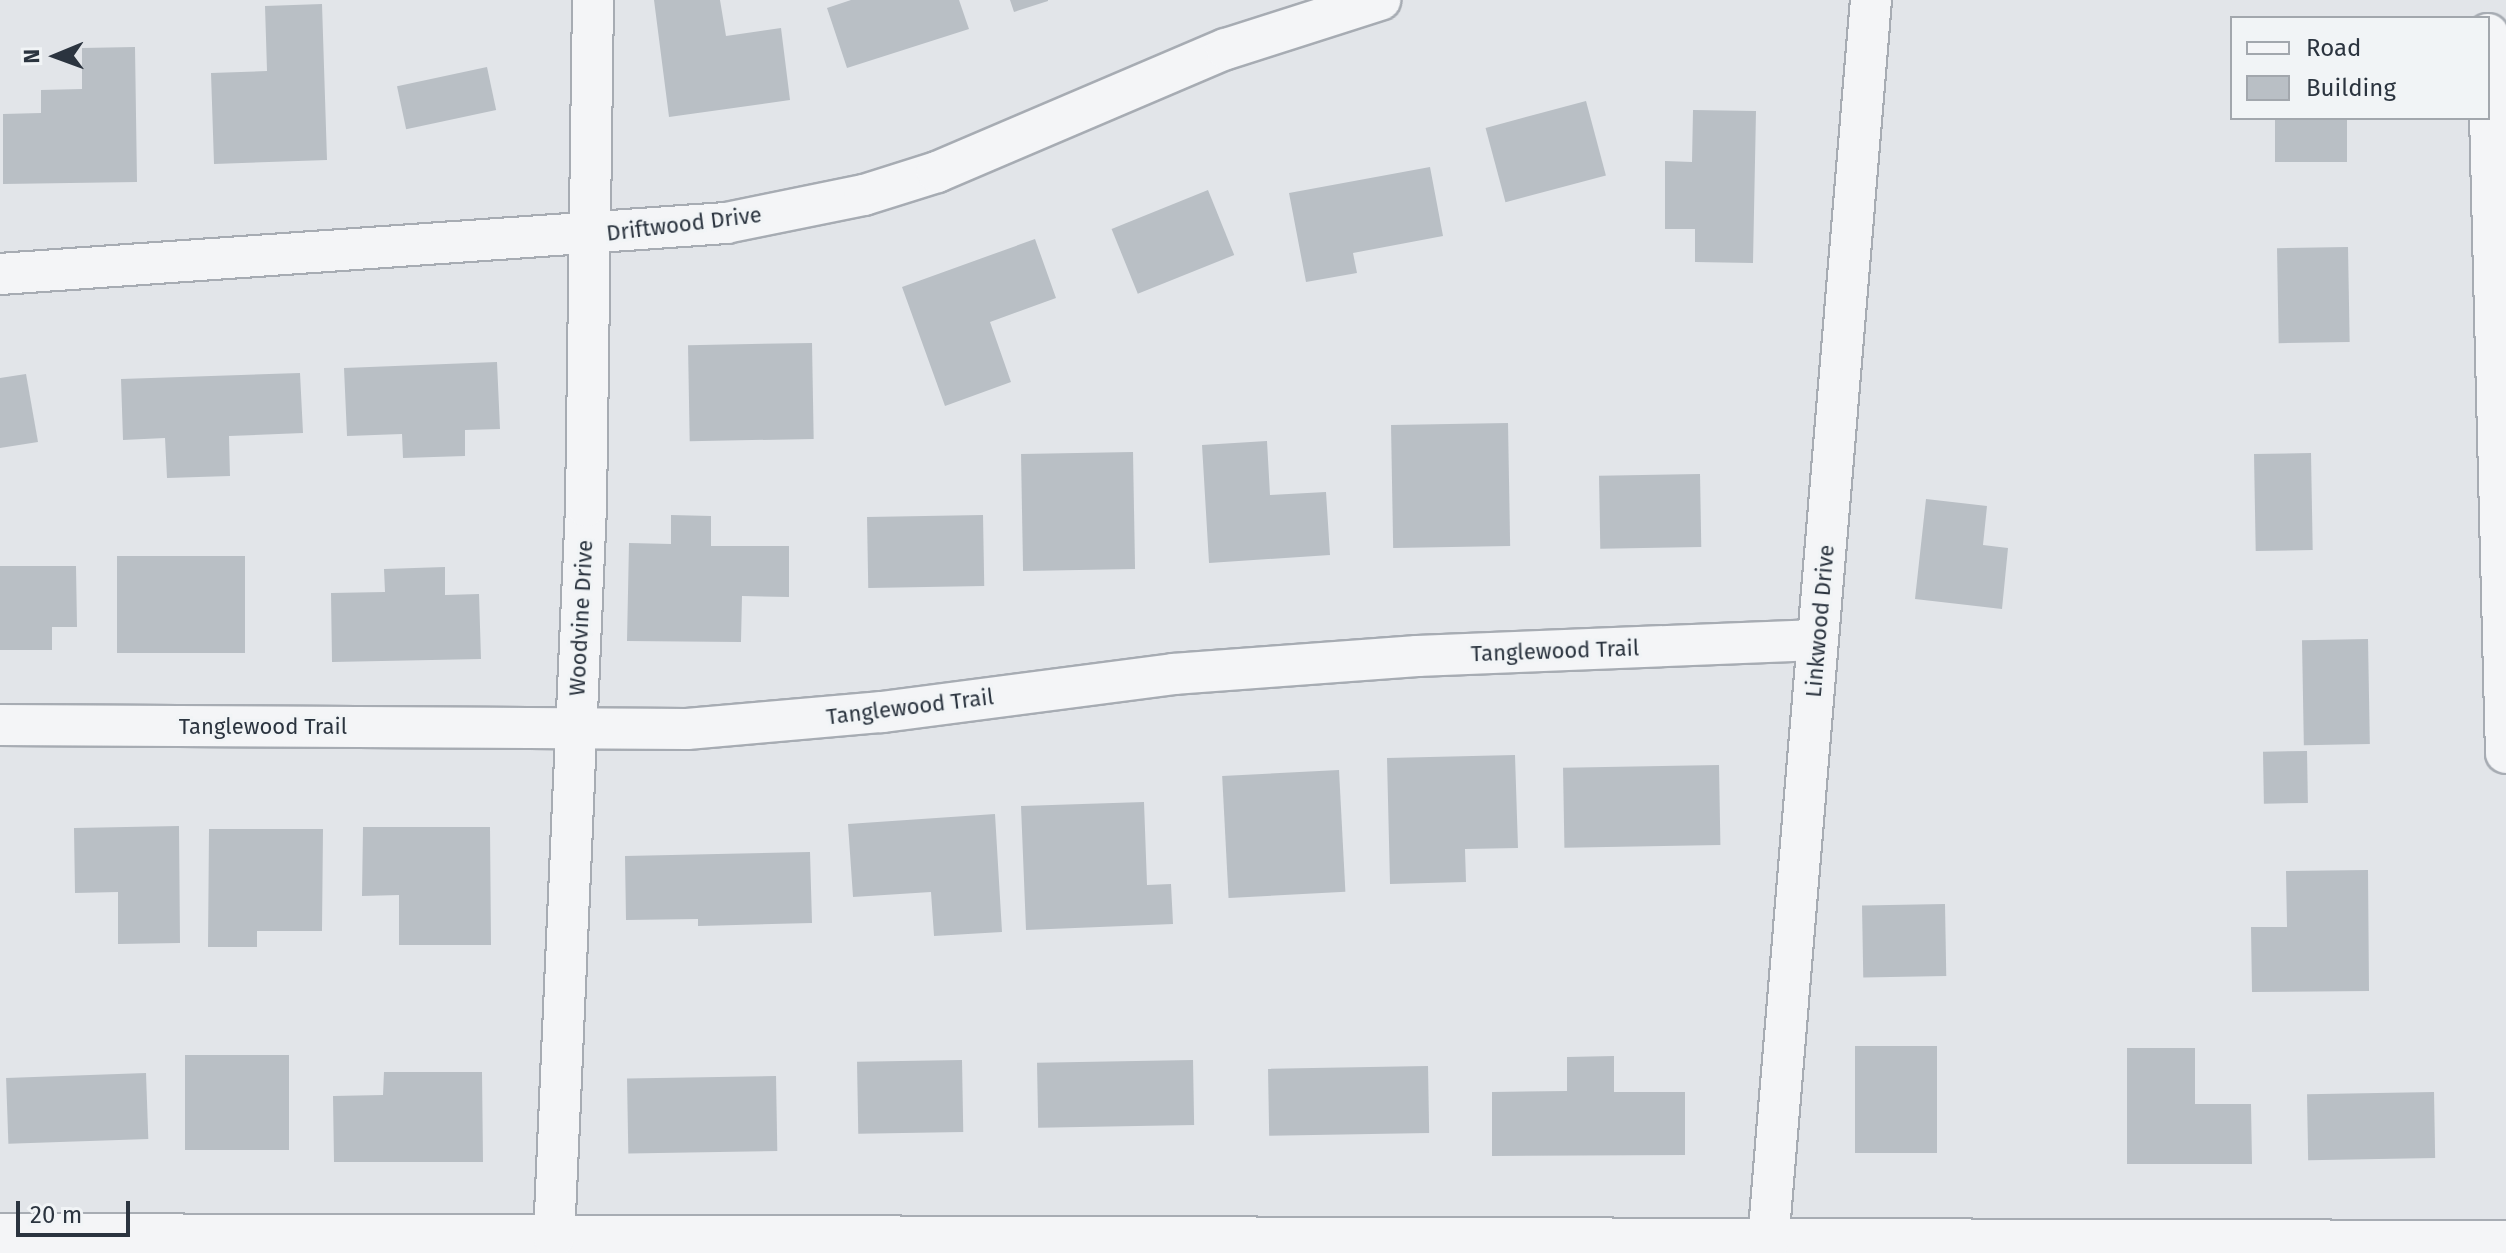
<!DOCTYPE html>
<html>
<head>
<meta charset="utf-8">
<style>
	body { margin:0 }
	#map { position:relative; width:2506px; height:1253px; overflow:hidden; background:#e2e5e9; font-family:"Fira Sans",sans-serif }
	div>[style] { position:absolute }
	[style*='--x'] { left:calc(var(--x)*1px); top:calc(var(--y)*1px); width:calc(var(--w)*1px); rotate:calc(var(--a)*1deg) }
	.building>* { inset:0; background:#b9bfc5; transform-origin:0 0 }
	.roads { filter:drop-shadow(2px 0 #a7acb3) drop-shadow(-2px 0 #a7acb3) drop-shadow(0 2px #a7acb3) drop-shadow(0 -2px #a7acb3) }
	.minor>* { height:40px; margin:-20px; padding:0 20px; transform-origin:20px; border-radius:20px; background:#f4f5f7 }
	span { translate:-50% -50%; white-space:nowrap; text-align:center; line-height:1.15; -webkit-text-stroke:6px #f1f4f6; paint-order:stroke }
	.street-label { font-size:22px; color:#2b343f }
	.legend { position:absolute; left:2230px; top:16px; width:260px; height:104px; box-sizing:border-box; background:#f1f4f6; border:2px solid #a2a7ad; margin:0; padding:10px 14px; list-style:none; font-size:24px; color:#2b343f }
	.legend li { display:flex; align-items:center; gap:16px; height:40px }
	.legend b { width:40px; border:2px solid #a2a7ad }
	.north { position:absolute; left:16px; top:16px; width:80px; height:80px; -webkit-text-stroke:6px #f1f4f6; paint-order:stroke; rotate:269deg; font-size:22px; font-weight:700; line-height:32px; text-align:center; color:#2b343f }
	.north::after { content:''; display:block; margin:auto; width:28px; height:36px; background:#2b343f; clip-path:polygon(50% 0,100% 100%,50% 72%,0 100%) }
	.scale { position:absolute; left:16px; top:1201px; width:114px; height:36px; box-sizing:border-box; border:4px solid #2b343f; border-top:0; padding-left:10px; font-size:24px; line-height:28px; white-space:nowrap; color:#2b343f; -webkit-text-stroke:6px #f1f4f6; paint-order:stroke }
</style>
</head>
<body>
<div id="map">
	<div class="building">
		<div style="clip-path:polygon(654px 0,720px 0,726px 36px,781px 28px,790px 100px,669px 117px)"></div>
		<div style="clip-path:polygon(851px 0,959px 0,969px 29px,847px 68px,827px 8px)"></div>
		<div style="clip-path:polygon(1010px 0,1048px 0,1048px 1px,1014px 12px)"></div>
		<div style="clip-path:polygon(322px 4px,327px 160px,214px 164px,211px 73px,267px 71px,265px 6px)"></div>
		<div style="clip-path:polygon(135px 47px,137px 182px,3px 184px,3px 114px,41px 113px,41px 90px,82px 89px,82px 48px)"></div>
		<div style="left:487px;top:67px;width:44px;height:92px;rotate:78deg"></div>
		<div style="left:1586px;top:101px;width:77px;height:104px;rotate:75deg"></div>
		<div style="clip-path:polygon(1693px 110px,1756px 111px,1753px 263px,1695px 262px,1695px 229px,1665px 229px,1665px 161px,1692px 162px)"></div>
		<div style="left:2275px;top:118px;width:72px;height:44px"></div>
		<div style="clip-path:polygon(1430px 167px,1443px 236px,1353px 253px,1357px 273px,1306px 282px,1289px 193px)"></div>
		<div style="left:1208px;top:190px;width:70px;height:104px;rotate:68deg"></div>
		<div style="clip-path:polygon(1035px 239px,1056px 298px,990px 322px,1011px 382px,945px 406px,902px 287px)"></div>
		<div style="left:2348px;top:247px;width:95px;height:71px;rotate:89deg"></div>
		<div style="left:812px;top:343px;width:96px;height:124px;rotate:89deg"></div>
		<div style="clip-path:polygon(497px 362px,500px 429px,465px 430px,465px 456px,403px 458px,402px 434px,347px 436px,344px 368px)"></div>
		<div style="clip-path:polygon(300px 373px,303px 433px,229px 436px,230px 476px,167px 478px,165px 438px,123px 440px,121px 379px)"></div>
		<div style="clip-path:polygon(26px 374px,38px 442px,0 448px,0 378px)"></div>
		<div style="left:1508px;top:423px;width:123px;height:117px;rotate:89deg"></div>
		<div style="clip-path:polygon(1267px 441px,1270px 495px,1326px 492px,1330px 555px,1209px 563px,1202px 445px)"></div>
		<div style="left:1133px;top:452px;width:117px;height:112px;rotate:89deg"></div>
		<div style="left:2311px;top:453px;width:97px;height:57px;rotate:89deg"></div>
		<div style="left:1700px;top:474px;width:73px;height:101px;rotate:89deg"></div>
		<div style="clip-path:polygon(1926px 499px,1987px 506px,1983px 545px,2008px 548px,2002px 609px,1915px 599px)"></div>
		<div style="clip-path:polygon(671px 515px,711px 516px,711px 546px,789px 546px,789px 597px,742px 596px,741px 642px,627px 641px,629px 543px,671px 544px)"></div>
		<div style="left:983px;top:515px;width:71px;height:116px;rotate:89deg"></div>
		<div style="left:117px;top:556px;width:128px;height:97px"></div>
		<div style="clip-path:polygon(0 566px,76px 566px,77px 627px,52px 627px,52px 650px,0 650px)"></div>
		<div style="clip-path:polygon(445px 567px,445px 595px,479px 594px,481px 659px,332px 662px,331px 593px,385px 592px,384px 569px)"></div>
		<div style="left:2368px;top:639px;width:105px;height:66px;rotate:89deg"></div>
		<div style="left:2307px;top:751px;width:52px;height:44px;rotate:89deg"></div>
		<div style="clip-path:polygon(1515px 755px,1518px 848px,1465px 849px,1466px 882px,1390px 884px,1387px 758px)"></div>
		<div style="left:1719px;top:765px;width:80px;height:156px;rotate:89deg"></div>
		<div style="left:1339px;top:770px;width:122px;height:117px;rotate:87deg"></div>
		<div style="clip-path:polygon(1144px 802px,1147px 885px,1171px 884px,1173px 924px,1026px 930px,1021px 806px)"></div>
		<div style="clip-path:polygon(995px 814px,1002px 932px,934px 936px,931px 892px,853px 897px,848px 824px)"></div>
		<div style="clip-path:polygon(179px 826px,180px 943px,118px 944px,118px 892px,75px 893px,74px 828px)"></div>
		<div style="clip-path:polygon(363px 827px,490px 827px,491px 945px,399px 945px,399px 895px,362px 896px)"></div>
		<div style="clip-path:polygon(209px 829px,323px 829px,322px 931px,257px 931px,257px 947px,208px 947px)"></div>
		<div style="clip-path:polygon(810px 852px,812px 923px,698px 926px,698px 919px,626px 920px,625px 856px)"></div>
		<div style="clip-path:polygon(2368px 870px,2369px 991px,2252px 992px,2251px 927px,2287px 927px,2286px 871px)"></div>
		<div style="left:1945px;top:904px;width:72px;height:83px;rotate:89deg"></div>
		<div style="left:1855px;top:1046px;width:82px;height:107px"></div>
		<div style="clip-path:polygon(2127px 1048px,2195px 1048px,2195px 1104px,2251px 1104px,2252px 1164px,2127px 1164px)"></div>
		<div style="left:185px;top:1055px;width:104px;height:95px"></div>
		<div style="clip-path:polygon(1614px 1056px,1614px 1092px,1685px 1092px,1685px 1155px,1492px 1156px,1492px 1092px,1567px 1091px,1567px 1057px)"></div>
		<div style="left:962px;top:1060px;width:72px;height:105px;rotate:89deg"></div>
		<div style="left:1193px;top:1060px;width:65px;height:156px;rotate:89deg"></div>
		<div style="left:1428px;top:1066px;width:67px;height:160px;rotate:89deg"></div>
		<div style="clip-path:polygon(384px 1072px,482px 1072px,483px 1162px,334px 1162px,333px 1096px,383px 1095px)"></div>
		<div style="left:146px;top:1073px;width:66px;height:140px;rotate:88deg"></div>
		<div style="left:776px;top:1076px;width:75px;height:149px;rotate:89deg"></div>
		<div style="left:2434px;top:1092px;width:66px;height:127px;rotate:89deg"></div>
	</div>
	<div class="roads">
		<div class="minor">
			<div style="--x:2488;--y:34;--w:719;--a:88.57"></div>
			<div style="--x:0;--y:274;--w:728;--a:-4.02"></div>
			<div style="--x:726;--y:223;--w:141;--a:-11.5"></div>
			<div style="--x:864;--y:195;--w:77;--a:-17.5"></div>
			<div style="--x:937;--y:172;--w:314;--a:-23.1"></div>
			<div style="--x:1226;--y:49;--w:162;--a:-17.7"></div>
			<div style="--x:0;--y:725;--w:687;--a:0.33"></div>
			<div style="--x:687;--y:729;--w:196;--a:-5"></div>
			<div style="--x:882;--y:712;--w:293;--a:-7.4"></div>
			<div style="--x:1173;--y:674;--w:245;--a:-4.2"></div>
			<div style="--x:1417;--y:656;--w:401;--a:-2.3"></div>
			<div style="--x:0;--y:1234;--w:2506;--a:0.16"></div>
			<div style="--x:554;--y:1237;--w:732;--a:-87.49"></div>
			<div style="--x:586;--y:506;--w:506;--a:-89.21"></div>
			<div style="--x:1768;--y:1242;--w:1246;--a:-85.26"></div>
		</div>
	</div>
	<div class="street-label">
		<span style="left:684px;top:224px;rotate:-7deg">Driftwood Drive</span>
		<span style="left:581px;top:618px;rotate:-87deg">Woodvine Drive</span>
		<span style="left:1820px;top:621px;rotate:-85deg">Linkwood Drive</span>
		<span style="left:1555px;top:651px;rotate:-2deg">Tanglewood Trail</span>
		<span style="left:910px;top:707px;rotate:-7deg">Tanglewood Trail</span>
		<span style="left:263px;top:727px">Tanglewood Trail</span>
	</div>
	<ul class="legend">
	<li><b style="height:10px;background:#f4f5f7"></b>Road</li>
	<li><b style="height:22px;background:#b9bfc5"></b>Building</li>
	</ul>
	<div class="north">N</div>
	<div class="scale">20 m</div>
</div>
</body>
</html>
